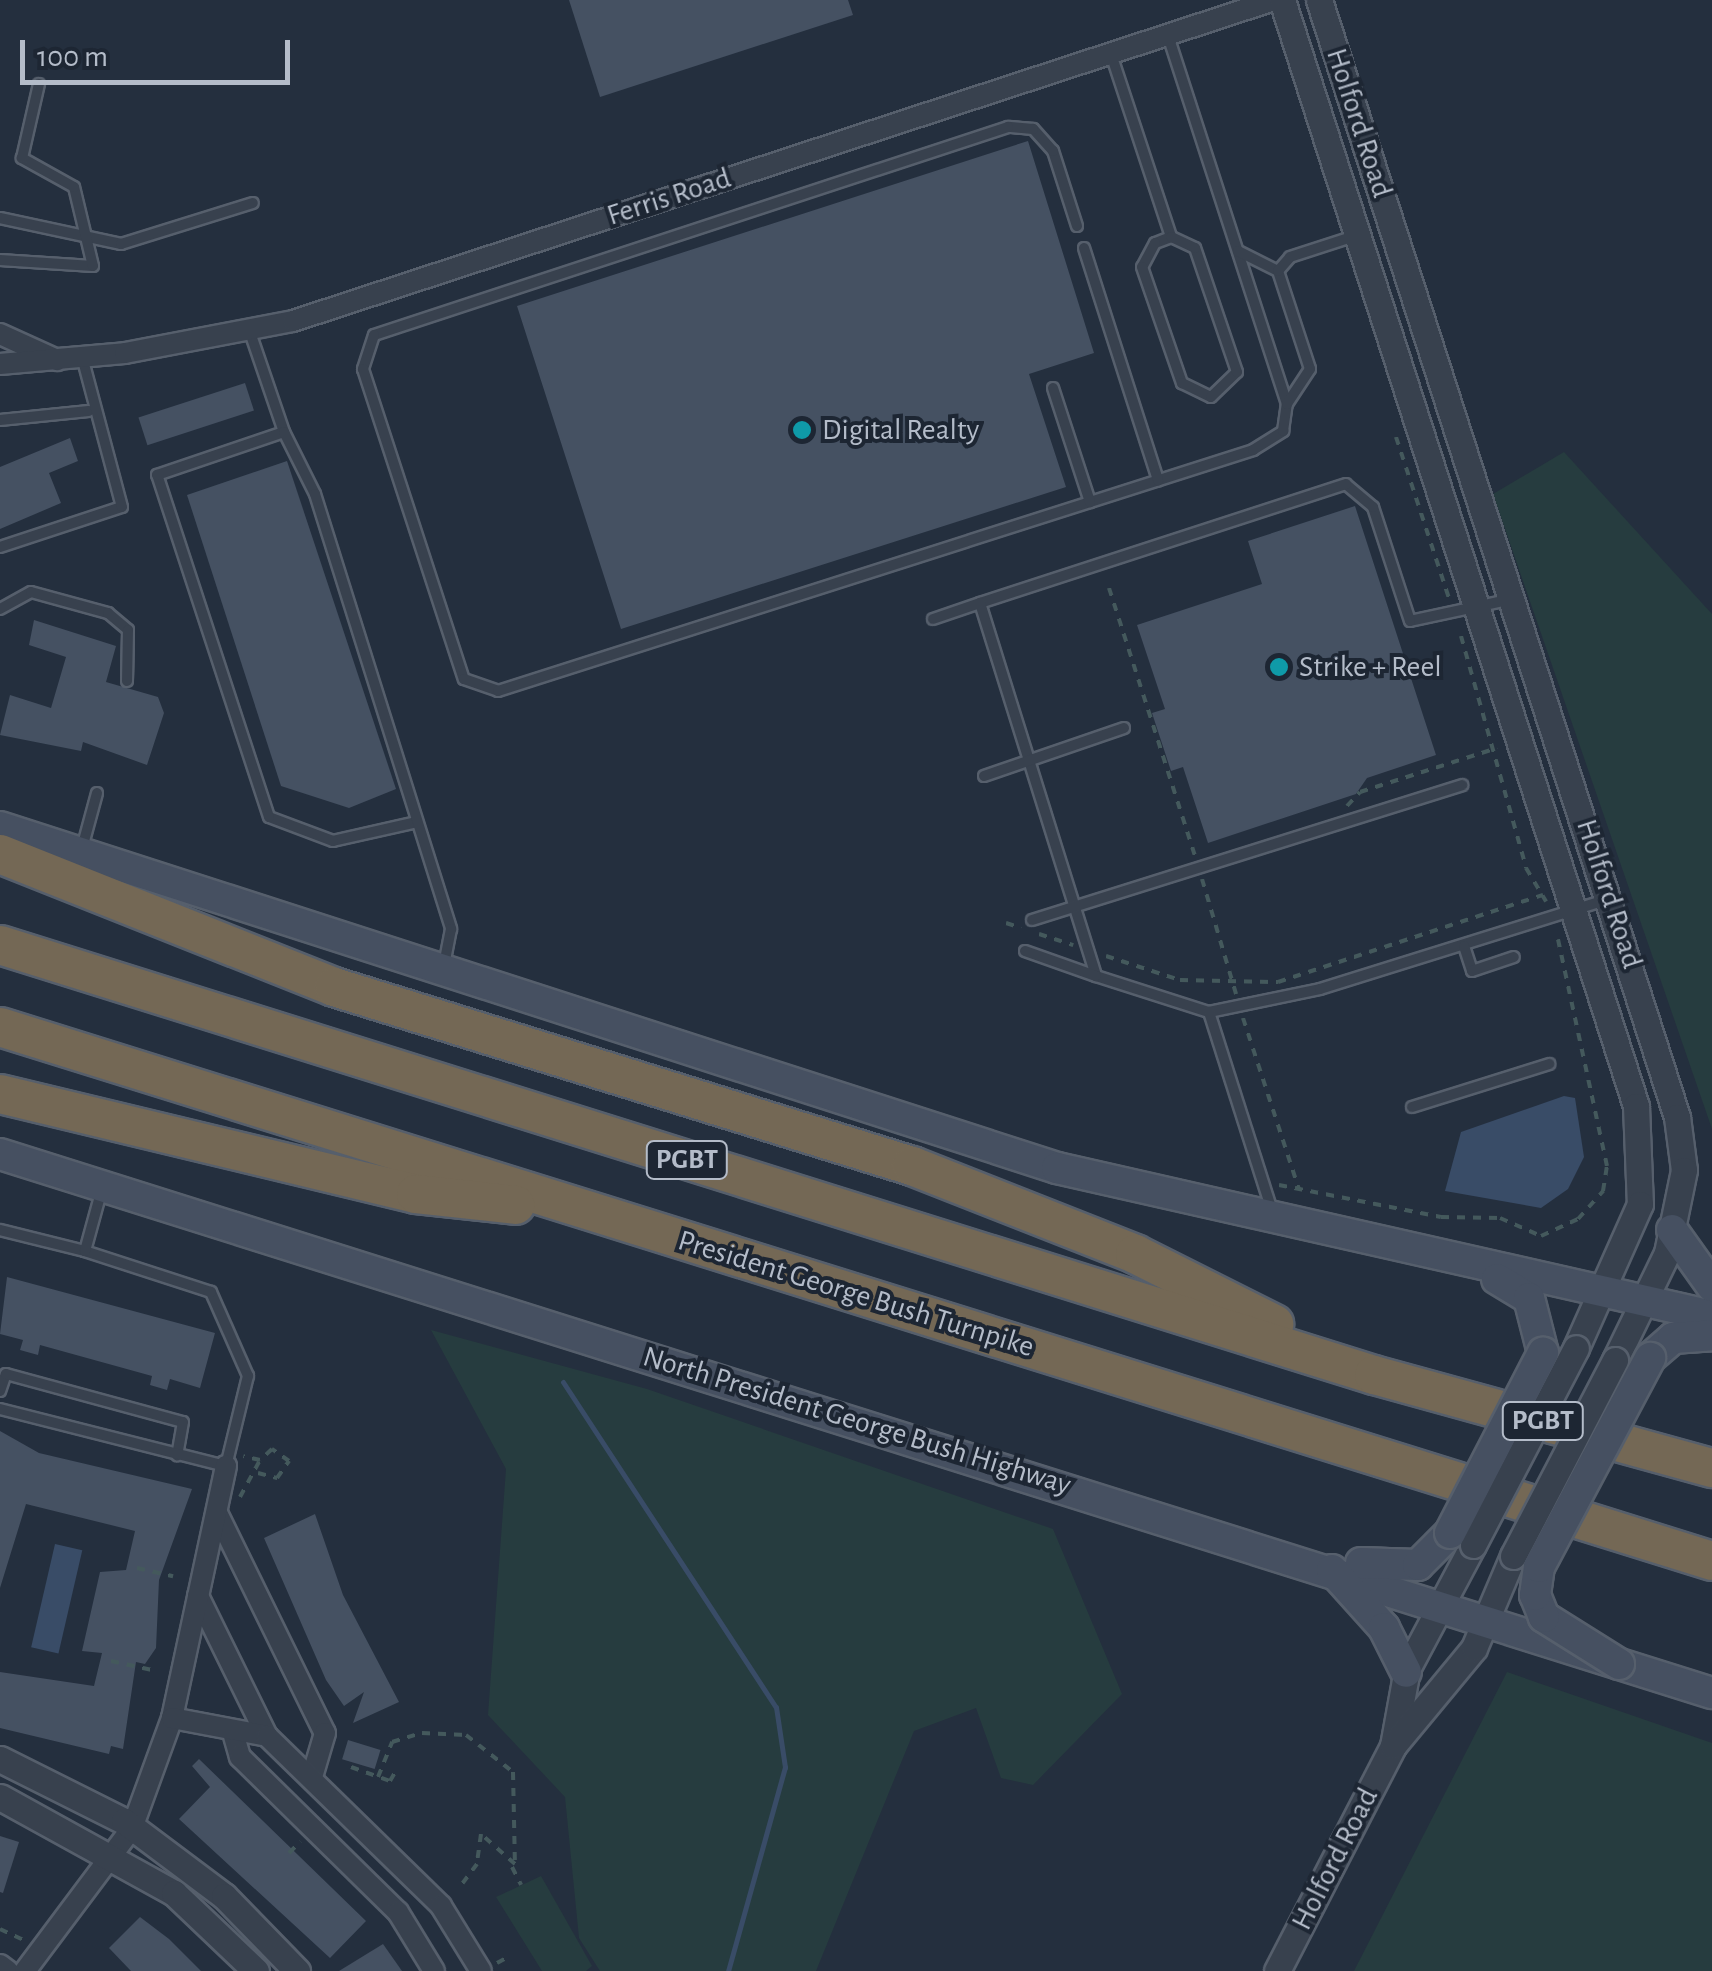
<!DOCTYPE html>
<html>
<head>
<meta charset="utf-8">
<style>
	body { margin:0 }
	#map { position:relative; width:1712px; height:1971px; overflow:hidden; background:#242f3e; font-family:"Alegreya Sans",sans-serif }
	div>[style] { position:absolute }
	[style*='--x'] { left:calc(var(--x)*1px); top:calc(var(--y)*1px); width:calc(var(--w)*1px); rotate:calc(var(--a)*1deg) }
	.green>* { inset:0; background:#263c3f }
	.water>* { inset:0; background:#394c67; transform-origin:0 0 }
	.stream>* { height:5px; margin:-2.5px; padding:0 2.5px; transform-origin:2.5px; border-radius:2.5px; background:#394c67 }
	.building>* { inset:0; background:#455162; transform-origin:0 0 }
	.path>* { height:4px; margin-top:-2px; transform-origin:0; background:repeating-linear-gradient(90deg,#44595c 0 8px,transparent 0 16px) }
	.roads { filter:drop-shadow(2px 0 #565f6c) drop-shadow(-2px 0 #565f6c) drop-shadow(0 2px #565f6c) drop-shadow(0 -2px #565f6c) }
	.service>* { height:10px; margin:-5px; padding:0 5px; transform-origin:5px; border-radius:5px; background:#38414e }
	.minor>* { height:20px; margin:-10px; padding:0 10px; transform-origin:10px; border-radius:10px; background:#38414e }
	.tertiary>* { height:25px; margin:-12.5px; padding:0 12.5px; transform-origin:12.5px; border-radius:12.5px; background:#38414e }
	.secondary>* { height:30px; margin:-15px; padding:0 15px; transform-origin:15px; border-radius:15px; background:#465061 }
	.motorway>* { height:38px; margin:-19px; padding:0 19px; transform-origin:19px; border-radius:19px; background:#746855 }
	.bridges { filter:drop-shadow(2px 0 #565f6c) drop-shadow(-2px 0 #565f6c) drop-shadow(0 2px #565f6c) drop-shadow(0 -2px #565f6c) }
	.tertiary-bridge>* { height:25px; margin:-12.5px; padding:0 12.5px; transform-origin:12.5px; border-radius:12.5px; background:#38414e }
	.secondary-bridge>* { height:30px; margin:-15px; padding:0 15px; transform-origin:15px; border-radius:15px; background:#465061 }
	.dots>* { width:28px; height:28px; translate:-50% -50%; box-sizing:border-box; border:5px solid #1d2633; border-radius:50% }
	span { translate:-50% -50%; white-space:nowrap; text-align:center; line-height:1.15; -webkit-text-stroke:8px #1d2633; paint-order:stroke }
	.shield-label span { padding:2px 8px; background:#1d2633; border:2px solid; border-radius:8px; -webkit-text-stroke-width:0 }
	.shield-label { font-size:28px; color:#b4bcc9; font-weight:700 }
	.street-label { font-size:30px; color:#b4bcc9 }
	.poi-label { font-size:30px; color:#b4bcc9 }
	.left { translate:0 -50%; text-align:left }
	.scale { position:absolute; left:20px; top:40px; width:270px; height:45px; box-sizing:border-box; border:5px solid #b4bcc9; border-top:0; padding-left:12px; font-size:30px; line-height:35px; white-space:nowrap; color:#b4bcc9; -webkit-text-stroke:8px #1d2633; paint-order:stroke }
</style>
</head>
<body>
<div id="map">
	<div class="green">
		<div style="clip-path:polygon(1564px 452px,1712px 614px,1712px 1129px,1493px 494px)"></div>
		<div style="clip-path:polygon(431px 1330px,647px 1389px,1053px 1529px,1122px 1694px,1033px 1785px,1001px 1778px,976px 1708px,914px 1731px,816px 1971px,600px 1971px,579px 1938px,565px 1797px,488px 1715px,506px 1469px)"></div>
		<div style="clip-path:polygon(1507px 1672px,1712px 1743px,1712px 1971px,1354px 1971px)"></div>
		<div style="clip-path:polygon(541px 1876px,592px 1966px,586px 1971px,542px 1971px,496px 1897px)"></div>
	</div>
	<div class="water">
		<div style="clip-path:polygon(1564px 1096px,1575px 1098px,1584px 1157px,1568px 1189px,1541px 1208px,1445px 1191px,1461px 1132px)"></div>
		<div style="left:55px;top:1544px;width:28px;height:106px;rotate:13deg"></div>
	</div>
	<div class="stream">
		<div style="--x:563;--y:1382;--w:389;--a:56.8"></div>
		<div style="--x:776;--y:1707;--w:61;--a:81.5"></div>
		<div style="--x:785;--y:1767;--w:212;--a:105.6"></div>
	</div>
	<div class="building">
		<div style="clip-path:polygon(569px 0,848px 0,853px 15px,600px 97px)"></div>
		<div style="clip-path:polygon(1028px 141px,1094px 353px,1029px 374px,1066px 487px,621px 629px,517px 306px)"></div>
		<div style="left:245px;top:383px;width:29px;height:112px;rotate:72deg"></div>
		<div style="clip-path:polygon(70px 438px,78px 461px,49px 473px,61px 503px,0 529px,0 467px)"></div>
		<div style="clip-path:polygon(287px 461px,396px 789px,349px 808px,281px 786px,187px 495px)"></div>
		<div style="clip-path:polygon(1355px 506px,1436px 755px,1367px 778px,1356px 794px,1208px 843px,1183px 767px,1171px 771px,1152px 713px,1165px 709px,1137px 625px,1262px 584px,1248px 541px)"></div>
		<div style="clip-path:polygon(34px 620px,116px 646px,106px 682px,158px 697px,164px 713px,147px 765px,83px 742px,81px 751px,0 735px,10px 695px,51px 708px,66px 657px,29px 645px)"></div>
		<div style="clip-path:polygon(7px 1277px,215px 1333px,200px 1388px,170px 1379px,167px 1390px,150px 1385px,152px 1376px,40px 1345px,38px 1355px,20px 1350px,23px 1340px,0 1334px)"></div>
		<div style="clip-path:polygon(0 1431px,39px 1453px,192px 1489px,159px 1580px,156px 1648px,145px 1664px,136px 1662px,123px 1749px,111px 1746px,109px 1754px,0 1728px,0 1672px,94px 1686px,102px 1653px,82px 1651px,100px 1572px,126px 1570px,135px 1531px,26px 1504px,0 1588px)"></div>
		<div style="clip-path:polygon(315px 1514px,343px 1595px,399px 1702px,353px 1723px,364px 1692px,344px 1706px,326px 1680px,264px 1538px)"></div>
		<div style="left:348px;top:1740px;width:34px;height:20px;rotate:17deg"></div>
		<div style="clip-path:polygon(199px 1759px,366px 1921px,330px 1958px,179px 1819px,210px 1787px,192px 1766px)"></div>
		<div style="clip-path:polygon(0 1836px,19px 1842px,3px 1893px,0 1892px)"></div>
		<div style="clip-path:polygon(140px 1917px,169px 1939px,201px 1971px,131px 1971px,109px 1948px)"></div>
		<div style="clip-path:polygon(383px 1944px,402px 1971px,339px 1971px)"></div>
	</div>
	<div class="path">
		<div style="--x:1396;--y:437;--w:169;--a:71.8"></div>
		<div style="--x:1109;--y:588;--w:281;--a:72.2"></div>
		<div style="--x:1461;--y:636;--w:241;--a:74.3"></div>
		<div style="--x:1526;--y:868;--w:39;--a:59"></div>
		<div style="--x:1347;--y:806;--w:19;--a:-47"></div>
		<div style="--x:1360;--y:792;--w:144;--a:-17.8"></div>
		<div style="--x:1202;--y:879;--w:120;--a:73.5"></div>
		<div style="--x:1006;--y:923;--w:16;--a:18"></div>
		<div style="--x:1039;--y:934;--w:36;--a:18"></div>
		<div style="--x:1106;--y:956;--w:78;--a:18"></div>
		<div style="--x:1180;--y:980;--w:98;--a:1.2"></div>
		<div style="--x:1278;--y:982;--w:279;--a:-18.2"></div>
		<div style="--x:1243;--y:1018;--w:180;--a:71.9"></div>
		<div style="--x:1279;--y:1185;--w:165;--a:11.2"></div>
		<div style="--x:1441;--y:1217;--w:59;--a:1"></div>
		<div style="--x:1500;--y:1218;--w:45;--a:23.7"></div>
		<div style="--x:1541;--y:1236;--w:41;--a:-24.7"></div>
		<div style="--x:1578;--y:1219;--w:38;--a:-48"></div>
		<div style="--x:1603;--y:1191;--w:25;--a:-81"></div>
		<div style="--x:1607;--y:1166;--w:232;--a:-102.2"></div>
		<div style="--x:258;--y:1473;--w:20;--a:15"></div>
		<div style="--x:277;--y:1478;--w:21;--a:-55"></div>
		<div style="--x:289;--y:1461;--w:21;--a:-145"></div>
		<div style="--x:272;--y:1449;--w:16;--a:137"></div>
		<div style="--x:240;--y:1497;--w:42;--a:-61.6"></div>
		<div style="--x:260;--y:1460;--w:17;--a:-167"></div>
		<div style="--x:137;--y:1568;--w:37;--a:13"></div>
		<div style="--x:111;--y:1661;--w:42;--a:12.4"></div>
		<div style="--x:351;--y:1767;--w:41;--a:19.7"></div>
		<div style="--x:390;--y:1781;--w:14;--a:-60"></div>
		<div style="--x:378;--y:1777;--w:38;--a:-68"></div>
		<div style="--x:392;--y:1742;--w:31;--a:-17"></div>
		<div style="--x:422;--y:1733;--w:44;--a:2.6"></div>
		<div style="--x:466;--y:1735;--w:60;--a:38.2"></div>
		<div style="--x:513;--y:1772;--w:92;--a:88.8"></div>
		<div style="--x:515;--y:1864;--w:45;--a:-138.6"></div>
		<div style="--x:481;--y:1834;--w:30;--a:98"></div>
		<div style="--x:477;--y:1864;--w:25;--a:127"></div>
		<div style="--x:289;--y:1853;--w:16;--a:-45"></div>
		<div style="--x:512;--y:1867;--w:20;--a:63"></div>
		<div style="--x:0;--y:1929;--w:26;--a:25"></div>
		<div style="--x:497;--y:1963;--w:10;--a:-29"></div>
	</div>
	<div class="roads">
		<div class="service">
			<div style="--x:1111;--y:54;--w:193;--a:71.8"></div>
			<div style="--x:1171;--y:237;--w:17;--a:159"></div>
			<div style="--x:1155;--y:243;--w:27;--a:118"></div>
			<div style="--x:1142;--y:267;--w:123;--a:71"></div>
			<div style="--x:1182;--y:383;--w:32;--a:26"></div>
			<div style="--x:1211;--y:397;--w:36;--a:-44"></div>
			<div style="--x:1237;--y:372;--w:131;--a:-108.7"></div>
			<div style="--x:1195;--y:248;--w:26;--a:-155"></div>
			<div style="--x:0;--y:218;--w:124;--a:12.1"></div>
			<div style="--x:121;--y:244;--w:138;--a:-17.3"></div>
			<div style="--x:1077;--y:226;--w:79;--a:-107.7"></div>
			<div style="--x:1053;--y:151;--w:30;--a:-132"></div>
			<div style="--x:1033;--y:129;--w:25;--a:-175"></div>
			<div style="--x:1008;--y:127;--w:667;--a:161.84"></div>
			<div style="--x:374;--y:335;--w:36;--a:108"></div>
			<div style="--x:363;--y:369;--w:326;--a:72"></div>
			<div style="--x:464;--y:679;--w:36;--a:19"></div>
			<div style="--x:498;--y:691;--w:793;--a:-17.7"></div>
			<div style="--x:1253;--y:450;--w:36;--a:-32"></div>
			<div style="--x:1283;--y:431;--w:27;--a:-82"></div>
			<div style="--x:1287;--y:404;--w:387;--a:-107.9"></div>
			<div style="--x:1084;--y:248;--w:244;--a:72.3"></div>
			<div style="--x:1238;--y:251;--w:45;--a:26.6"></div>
			<div style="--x:1278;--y:271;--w:103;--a:71.9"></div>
			<div style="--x:1310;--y:369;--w:42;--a:123.3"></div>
			<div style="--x:0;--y:260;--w:93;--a:3.7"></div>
			<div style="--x:93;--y:266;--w:81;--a:-103.5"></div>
			<div style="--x:74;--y:187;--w:60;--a:-150.9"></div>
			<div style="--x:22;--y:158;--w:76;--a:-77.1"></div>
			<div style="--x:1278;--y:271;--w:18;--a:-49"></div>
			<div style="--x:1290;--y:257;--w:68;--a:-17.9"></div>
			<div style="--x:250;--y:332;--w:106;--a:71.2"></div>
			<div style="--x:1053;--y:388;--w:120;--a:72"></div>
			<div style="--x:0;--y:420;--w:89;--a:-5.8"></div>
			<div style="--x:0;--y:547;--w:128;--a:-18.2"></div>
			<div style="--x:122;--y:507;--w:155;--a:-104.9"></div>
			<div style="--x:1512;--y:599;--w:104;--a:167.8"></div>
			<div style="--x:1410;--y:621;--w:120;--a:-108"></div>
			<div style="--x:1373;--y:507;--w:35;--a:-140"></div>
			<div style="--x:1346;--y:484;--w:385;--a:162"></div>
			<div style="--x:980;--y:603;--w:391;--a:72.7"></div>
			<div style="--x:1096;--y:976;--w:119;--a:17.7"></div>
			<div style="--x:1209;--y:1012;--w:113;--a:-11.7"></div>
			<div style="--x:1320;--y:989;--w:299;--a:-17.3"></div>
			<div style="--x:0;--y:609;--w:35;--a:-29"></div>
			<div style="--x:31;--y:592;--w:80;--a:15.3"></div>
			<div style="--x:108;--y:613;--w:26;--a:40"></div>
			<div style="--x:128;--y:630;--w:51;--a:91.1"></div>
			<div style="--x:933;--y:619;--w:50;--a:-18.8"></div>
			<div style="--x:984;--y:776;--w:148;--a:-18.9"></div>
			<div style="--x:417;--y:822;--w:86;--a:167.3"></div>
			<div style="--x:333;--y:841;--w:68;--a:-159.4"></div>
			<div style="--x:269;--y:817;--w:360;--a:-108.1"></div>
			<div style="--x:157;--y:475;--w:134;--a:-18.7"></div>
			<div style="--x:284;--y:432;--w:69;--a:63.4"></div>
			<div style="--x:315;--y:494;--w:456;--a:72.6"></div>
			<div style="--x:451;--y:929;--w:38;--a:101"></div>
			<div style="--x:81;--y:852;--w:61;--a:-74.8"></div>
			<div style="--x:1032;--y:920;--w:451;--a:-17.4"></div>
			<div style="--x:1464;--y:946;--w:26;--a:72"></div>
			<div style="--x:1472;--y:971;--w:44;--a:-18.4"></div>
			<div style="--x:1025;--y:951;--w:75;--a:19.4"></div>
			<div style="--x:1209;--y:1012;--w:209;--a:72.4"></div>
			<div style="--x:1412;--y:1107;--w:144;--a:-17.4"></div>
			<div style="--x:0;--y:1230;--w:88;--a:13.9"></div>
			<div style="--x:0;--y:1391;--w:18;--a:-71"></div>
			<div style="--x:6;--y:1374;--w:183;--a:15.2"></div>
			<div style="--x:183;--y:1422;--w:34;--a:100"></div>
			<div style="--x:0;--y:1409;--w:233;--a:14.2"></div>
			<div style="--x:226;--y:1466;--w:93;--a:-76.3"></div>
			<div style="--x:248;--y:1376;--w:92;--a:-113.8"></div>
			<div style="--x:211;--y:1292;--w:133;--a:-162"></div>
			<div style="--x:85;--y:1251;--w:64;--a:-74.7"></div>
		</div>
		<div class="minor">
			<div style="--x:0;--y:334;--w:63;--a:24.5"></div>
			<div style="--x:0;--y:364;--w:125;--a:-5"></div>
			<div style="--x:125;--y:353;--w:171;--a:-10.8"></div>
			<div style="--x:293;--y:321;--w:1032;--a:-18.12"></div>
			<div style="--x:217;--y:1513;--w:245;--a:63.9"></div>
			<div style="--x:325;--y:1733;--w:46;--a:106.5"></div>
			<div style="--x:198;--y:1596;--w:156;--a:63.8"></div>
			<div style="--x:172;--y:1718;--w:258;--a:-77.9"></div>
			<div style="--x:234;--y:1736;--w:22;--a:74"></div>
			<div style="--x:240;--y:1757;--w:221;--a:44.5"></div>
			<div style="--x:398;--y:1912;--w:69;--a:58.6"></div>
			<div style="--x:0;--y:1965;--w:10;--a:37"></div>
			<div style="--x:25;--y:1971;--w:179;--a:-53.2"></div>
			<div style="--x:132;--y:1828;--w:117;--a:-70"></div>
			<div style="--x:172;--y:1718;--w:97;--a:10.7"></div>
			<div style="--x:267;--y:1736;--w:243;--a:44.3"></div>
			<div style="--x:441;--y:1906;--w:76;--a:58.4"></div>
		</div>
		<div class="tertiary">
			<div style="--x:1282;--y:0;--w:1161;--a:72.25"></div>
			<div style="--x:1636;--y:1106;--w:98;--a:87.7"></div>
			<div style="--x:1640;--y:1204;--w:158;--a:114"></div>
			<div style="--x:1319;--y:0;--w:1173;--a:72.23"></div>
			<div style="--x:1677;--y:1117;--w:53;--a:82.5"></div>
			<div style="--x:1684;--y:1170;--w:85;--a:101.6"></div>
			<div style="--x:1667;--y:1253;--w:119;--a:115.9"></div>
			<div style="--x:1393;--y:1746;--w:78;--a:-79.7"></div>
			<div style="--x:1407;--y:1669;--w:140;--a:-62"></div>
			<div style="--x:0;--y:1759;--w:139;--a:26.6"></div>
			<div style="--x:124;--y:1821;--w:125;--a:36.9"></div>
			<div style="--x:224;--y:1896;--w:105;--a:45.8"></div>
			<div style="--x:0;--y:1797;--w:199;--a:28.9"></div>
			<div style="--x:174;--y:1893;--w:113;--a:43.6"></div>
			<div style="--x:1277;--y:1971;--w:253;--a:-62.7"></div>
			<div style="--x:1393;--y:1746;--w:127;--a:-50.4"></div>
			<div style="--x:1474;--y:1648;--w:100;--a:-67"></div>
		</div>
		<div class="secondary">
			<div style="--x:0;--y:827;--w:1111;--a:17.88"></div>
			<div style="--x:1057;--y:1168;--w:672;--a:12.73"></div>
			<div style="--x:0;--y:1154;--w:1795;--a:17.48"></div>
			<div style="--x:1672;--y:1230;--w:69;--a:54.5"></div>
			<div style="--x:1497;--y:1279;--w:37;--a:31"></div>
			<div style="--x:1529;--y:1298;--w:57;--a:75.7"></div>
			<div style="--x:1650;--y:1358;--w:30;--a:-41"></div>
			<div style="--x:1673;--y:1338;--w:39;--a:-4"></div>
			<div style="--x:1361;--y:1563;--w:57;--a:2"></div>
			<div style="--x:1418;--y:1565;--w:45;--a:-45"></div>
			<div style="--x:1332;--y:1570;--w:78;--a:48.1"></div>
			<div style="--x:1384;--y:1628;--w:49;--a:63.4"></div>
		</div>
		<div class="motorway">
			<div style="--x:0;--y:854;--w:360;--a:21.7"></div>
			<div style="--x:334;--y:987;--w:605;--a:17.21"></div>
			<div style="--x:912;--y:1166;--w:240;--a:21.5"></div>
			<div style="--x:1135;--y:1254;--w:156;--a:26.7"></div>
			<div style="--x:0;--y:945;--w:1440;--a:17.38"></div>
			<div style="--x:1374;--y:1375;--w:351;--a:15.4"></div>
			<div style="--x:0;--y:1027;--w:1793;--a:17.32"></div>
			<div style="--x:0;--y:1094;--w:428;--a:13.5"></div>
			<div style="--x:416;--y:1194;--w:100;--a:6.3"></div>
		</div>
	</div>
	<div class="bridges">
		<div class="tertiary-bridge">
			<div style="--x:1473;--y:1545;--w:222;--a:-62.4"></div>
			<div style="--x:1513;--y:1556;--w:221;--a:-62.5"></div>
		</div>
		<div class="secondary-bridge">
			<div style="--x:1450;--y:1533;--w:203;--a:-62.7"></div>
			<div style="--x:1619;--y:1664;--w:89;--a:-147.9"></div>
			<div style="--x:1544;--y:1617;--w:24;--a:-112"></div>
			<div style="--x:1535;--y:1595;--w:28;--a:-82"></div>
			<div style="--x:1539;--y:1567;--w:237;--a:-62"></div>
		</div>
	</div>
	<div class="dots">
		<div style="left:802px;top:430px;background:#0f9aa8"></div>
		<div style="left:1279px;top:667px;background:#0f9aa8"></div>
	</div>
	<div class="shield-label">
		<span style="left:687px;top:1160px">PGBT</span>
		<span style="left:1543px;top:1421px">PGBT</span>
	</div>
	<div class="street-label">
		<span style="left:1359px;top:123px;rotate:72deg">Holford Road</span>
		<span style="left:669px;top:197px;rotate:-18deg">Ferris Road</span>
		<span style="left:1609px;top:894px;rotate:72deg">Holford Road</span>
		<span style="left:856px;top:1294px;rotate:17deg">President George Bush Turnpike</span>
		<span style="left:857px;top:1421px;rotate:17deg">North President George Bush Highway</span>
		<span style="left:1335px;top:1859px;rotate:-63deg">Holford Road</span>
	</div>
	<div class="poi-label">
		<span class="left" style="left:822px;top:430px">Digital Realty</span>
		<span class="left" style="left:1299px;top:667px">Strike + Reel</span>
	</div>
	<div class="scale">100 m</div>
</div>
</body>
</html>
